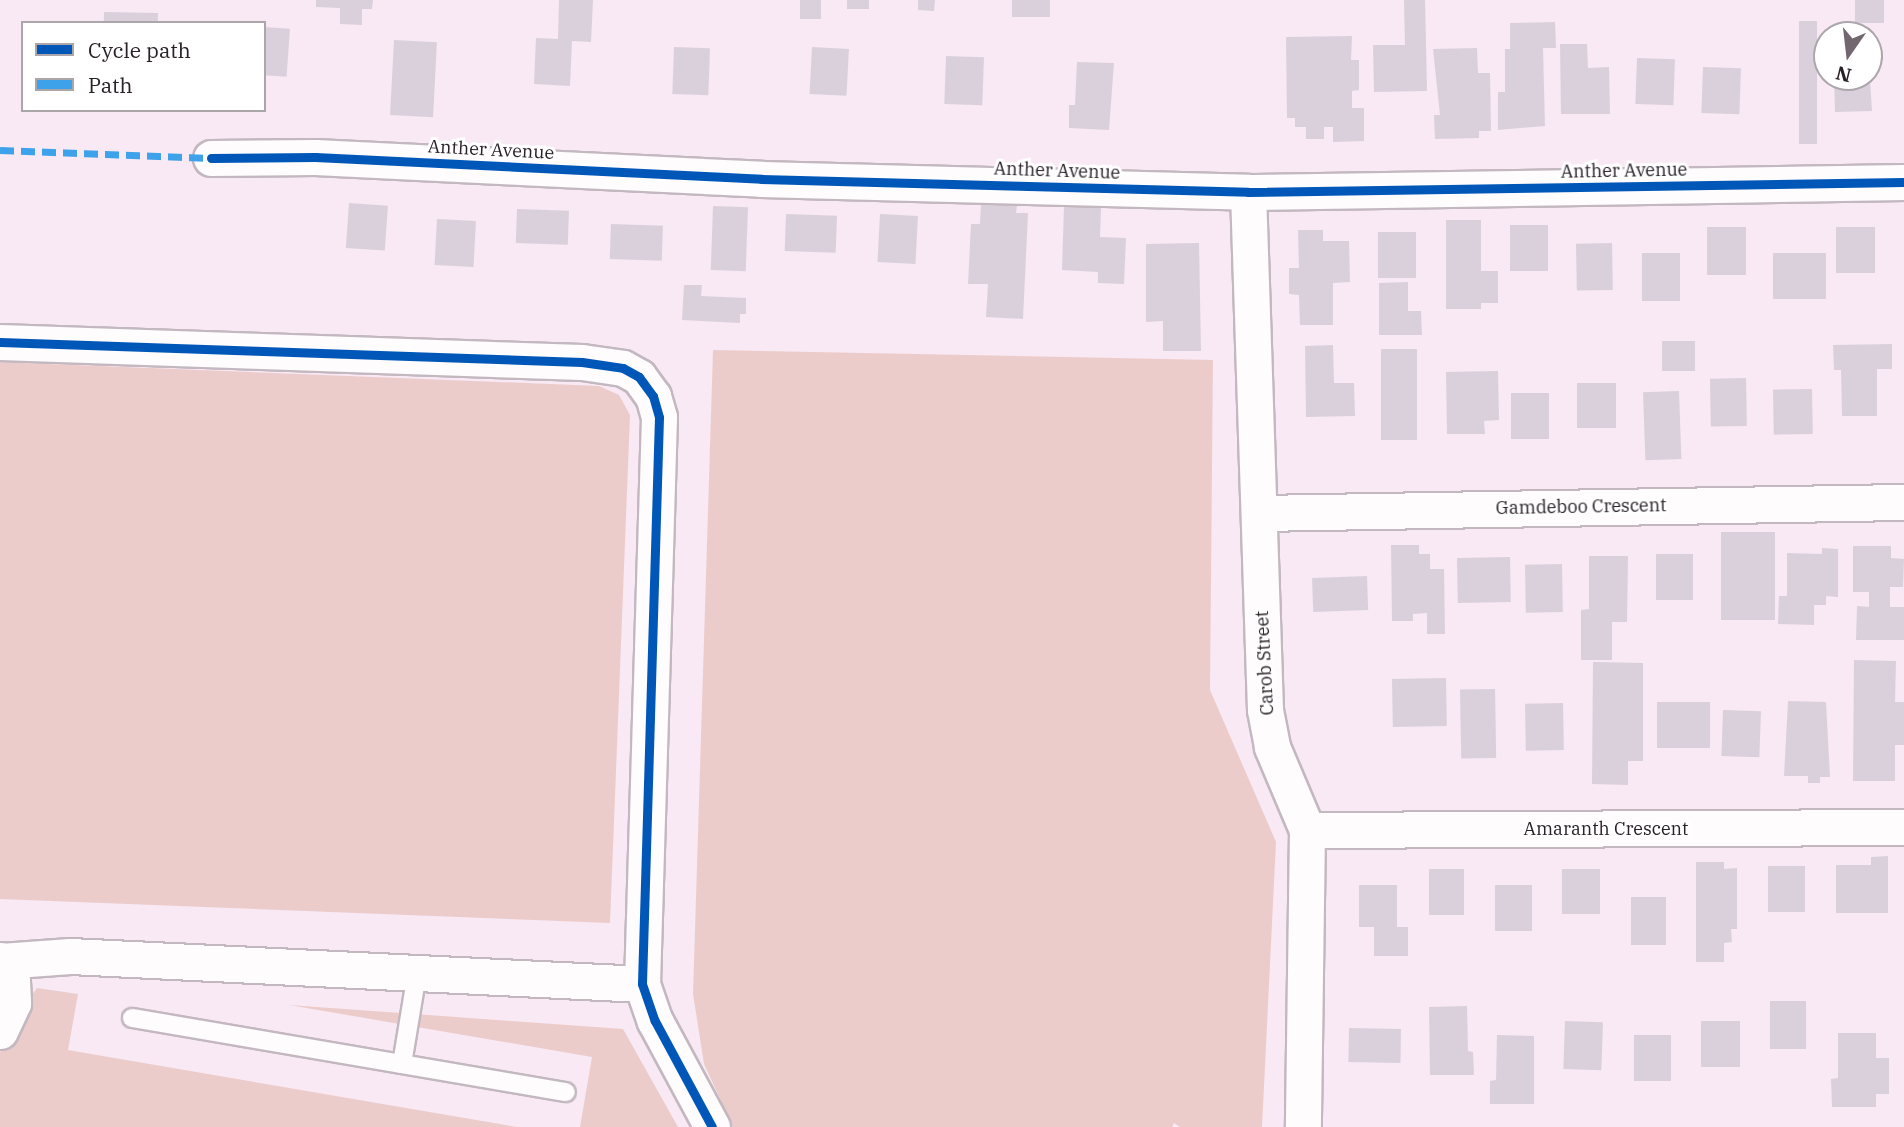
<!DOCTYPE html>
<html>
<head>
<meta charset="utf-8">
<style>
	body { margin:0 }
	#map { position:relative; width:1904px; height:1127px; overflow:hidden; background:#f8e9f4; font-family:"IBM Plex Serif",serif }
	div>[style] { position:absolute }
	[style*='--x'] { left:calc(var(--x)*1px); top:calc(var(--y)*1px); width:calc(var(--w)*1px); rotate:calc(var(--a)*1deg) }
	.green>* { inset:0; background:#eccccb }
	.building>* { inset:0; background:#dad0dc; transform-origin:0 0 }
	.roads { filter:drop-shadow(2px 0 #c3b8c0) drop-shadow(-2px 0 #c3b8c0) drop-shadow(0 2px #c3b8c0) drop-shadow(0 -2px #c3b8c0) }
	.service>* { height:18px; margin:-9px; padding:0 9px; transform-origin:9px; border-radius:9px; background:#fefcfd }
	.minor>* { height:35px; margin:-17.5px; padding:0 17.5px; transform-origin:17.5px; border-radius:17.5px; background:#fefcfd }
	.quiet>* { height:7px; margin-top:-3.5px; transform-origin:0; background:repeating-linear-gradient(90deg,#3ea2eb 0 14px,transparent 0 21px) }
	.cycleway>* { height:9px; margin:-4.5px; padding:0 4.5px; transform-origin:4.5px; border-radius:4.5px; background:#0057b8 }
	span { translate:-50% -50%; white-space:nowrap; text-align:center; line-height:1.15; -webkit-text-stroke:6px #fff; paint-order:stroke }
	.street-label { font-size:18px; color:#2a2028 }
	.legend { position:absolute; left:21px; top:21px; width:245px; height:91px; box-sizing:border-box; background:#fff; border:2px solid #aaa6a9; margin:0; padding:9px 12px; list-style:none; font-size:21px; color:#2a2028 }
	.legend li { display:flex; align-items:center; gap:14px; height:35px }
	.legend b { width:35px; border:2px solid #aaa6a9 }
	.north { position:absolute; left:1813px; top:21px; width:70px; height:70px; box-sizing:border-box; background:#fff; border:2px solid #aaa6a9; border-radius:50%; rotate:194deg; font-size:19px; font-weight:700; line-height:28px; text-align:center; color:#2a2028 }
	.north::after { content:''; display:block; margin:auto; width:24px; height:32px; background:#72666f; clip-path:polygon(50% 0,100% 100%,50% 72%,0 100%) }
</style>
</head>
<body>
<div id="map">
	<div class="green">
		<div style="clip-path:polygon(713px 350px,1213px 360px,1210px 690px,1276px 842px,1262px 1127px,1180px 1127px,1174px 1123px,1172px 1127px,733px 1127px,704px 1064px,693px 994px)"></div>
		<div style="clip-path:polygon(0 362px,599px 386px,619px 395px,630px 415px,610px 923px,0 899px)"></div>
		<div style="clip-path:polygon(37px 988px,78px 994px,68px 1050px,517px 1127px,0 1127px,0 1052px,9px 1043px,21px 1009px)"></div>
		<div style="clip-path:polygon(289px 1005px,623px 1029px,678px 1127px,580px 1127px,592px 1057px)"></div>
	</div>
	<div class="building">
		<div style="clip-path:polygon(316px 0,373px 0,372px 9px,362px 9px,362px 25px,340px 24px,340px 8px,316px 7px)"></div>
		<div style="clip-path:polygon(559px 0,593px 0,591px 42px,572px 41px,570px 86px,534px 84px,536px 38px,558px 39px)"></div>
		<div style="left:800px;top:0;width:21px;height:19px"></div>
		<div style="left:847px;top:0;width:22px;height:9px"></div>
		<div style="clip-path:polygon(918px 0,935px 0,934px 11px,918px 10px)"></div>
		<div style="left:1012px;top:0;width:38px;height:17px"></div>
		<div style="clip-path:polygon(1404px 0,1425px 0,1427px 91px,1374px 92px,1373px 45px,1405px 45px)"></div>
		<div style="left:1855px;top:0;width:29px;height:23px"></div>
		<div style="left:104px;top:12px;width:54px;height:11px;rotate:1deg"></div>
		<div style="left:1799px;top:21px;width:18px;height:123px"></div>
		<div style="clip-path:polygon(1555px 22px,1556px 48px,1543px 48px,1545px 126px,1498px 130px,1498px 92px,1505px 92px,1505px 49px,1510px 49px,1510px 23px)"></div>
		<div style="left:264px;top:27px;width:26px;height:48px;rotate:4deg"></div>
		<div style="clip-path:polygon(1352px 36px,1351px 60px,1359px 60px,1359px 90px,1352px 91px,1352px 108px,1364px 108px,1364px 141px,1333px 142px,1333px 127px,1324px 127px,1324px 139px,1306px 139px,1306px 127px,1295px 127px,1295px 118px,1287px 118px,1286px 37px)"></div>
		<div style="left:394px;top:40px;width:43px;height:75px;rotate:3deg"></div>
		<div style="clip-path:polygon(1560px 44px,1587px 44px,1588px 68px,1609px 67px,1610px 114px,1561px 114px)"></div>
		<div style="left:674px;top:47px;width:36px;height:47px;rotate:2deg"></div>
		<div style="left:812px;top:47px;width:37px;height:47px;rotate:3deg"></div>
		<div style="clip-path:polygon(1477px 48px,1478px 73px,1490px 73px,1491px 131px,1479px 131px,1479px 138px,1435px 139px,1434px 115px,1440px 115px,1433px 49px)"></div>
		<div style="left:946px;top:56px;width:38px;height:48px;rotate:2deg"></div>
		<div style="left:1637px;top:58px;width:38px;height:46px;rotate:2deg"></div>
		<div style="clip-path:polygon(1077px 62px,1114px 63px,1109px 130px,1069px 128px,1069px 105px,1075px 105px)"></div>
		<div style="clip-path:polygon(1869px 65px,1872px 111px,1835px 112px,1834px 77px,1869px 77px)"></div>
		<div style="left:1703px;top:67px;width:38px;height:46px;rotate:2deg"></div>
		<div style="left:349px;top:203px;width:39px;height:45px;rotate:4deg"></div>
		<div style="clip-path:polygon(981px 204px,1017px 206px,1016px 213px,1028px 213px,1023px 319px,986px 317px,988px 284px,968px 284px,971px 224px,980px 224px)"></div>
		<div style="left:713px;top:206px;width:35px;height:64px;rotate:2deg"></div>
		<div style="clip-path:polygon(1064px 206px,1101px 208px,1100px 237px,1126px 238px,1124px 284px,1098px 283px,1098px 272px,1062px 270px)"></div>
		<div style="left:517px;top:209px;width:52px;height:34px;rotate:2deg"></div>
		<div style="left:786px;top:214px;width:51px;height:37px;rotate:2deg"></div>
		<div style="left:880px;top:214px;width:38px;height:48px;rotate:3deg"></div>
		<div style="left:437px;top:219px;width:39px;height:46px;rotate:3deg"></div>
		<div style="clip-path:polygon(1446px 220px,1481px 220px,1481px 271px,1498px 271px,1498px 303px,1481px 303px,1481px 309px,1446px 309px)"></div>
		<div style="left:611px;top:224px;width:52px;height:35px;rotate:2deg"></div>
		<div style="left:1510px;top:225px;width:38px;height:46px"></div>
		<div style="left:1707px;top:227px;width:39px;height:48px"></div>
		<div style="left:1836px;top:227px;width:39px;height:46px"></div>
		<div style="clip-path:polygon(1298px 230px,1323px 230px,1323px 241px,1349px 241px,1350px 282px,1333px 283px,1333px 325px,1300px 325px,1299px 295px,1289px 294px,1289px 268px,1299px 268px)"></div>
		<div style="left:1378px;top:232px;width:38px;height:46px"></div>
		<div style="clip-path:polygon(1199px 243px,1201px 351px,1163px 351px,1163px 321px,1146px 322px,1146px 244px)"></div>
		<div style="left:1612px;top:243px;width:47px;height:36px;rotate:89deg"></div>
		<div style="left:1642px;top:253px;width:38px;height:48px"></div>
		<div style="left:1773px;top:253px;width:53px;height:46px"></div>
		<div style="clip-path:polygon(1408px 282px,1408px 311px,1421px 311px,1422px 335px,1379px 335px,1379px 283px)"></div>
		<div style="clip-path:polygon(684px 285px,702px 285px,701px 296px,746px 298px,746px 314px,740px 314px,740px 323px,682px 320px)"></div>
		<div style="left:1662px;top:341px;width:33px;height:30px"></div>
		<div style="clip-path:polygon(1892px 344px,1892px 369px,1877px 369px,1877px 416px,1842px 416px,1841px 370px,1834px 370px,1833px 345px)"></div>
		<div style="clip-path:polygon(1333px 345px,1334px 383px,1354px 383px,1355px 416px,1306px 417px,1305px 346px)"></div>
		<div style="left:1381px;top:349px;width:36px;height:91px"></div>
		<div style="clip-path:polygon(1498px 371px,1499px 420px,1484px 421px,1485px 434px,1447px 434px,1446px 372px)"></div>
		<div style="left:1746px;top:378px;width:48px;height:36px;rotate:89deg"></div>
		<div style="left:1577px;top:383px;width:39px;height:45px"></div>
		<div style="left:1812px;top:389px;width:45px;height:39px;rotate:89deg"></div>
		<div style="left:1679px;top:391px;width:68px;height:36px;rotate:88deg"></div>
		<div style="left:1511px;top:393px;width:38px;height:46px"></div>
		<div style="left:1721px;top:532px;width:54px;height:88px"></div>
		<div style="clip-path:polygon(1391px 545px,1419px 545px,1419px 554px,1430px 554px,1430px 569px,1444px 569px,1445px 634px,1427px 634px,1427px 613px,1413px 614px,1413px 621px,1392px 621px)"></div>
		<div style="clip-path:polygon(1853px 546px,1891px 546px,1891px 558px,1904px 559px,1903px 587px,1890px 587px,1890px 607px,1904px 607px,1904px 640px,1856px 640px,1857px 606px,1869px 607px,1869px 592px,1853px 592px)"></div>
		<div style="clip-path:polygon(1822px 548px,1838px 549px,1838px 597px,1826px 596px,1826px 605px,1814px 605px,1814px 625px,1778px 624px,1779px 596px,1787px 596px,1787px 553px,1822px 554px)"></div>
		<div style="left:1656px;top:554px;width:37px;height:46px"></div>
		<div style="clip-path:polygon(1589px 556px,1628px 556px,1627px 622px,1612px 622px,1612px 660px,1581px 660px,1581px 610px,1589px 609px)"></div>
		<div style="left:1510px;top:557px;width:45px;height:53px;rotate:89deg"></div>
		<div style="left:1562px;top:564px;width:48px;height:37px;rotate:89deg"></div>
		<div style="left:1367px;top:576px;width:34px;height:55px;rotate:88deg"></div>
		<div style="clip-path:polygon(1854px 660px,1896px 661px,1895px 702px,1904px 702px,1904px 745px,1895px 745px,1895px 781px,1853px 781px)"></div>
		<div style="clip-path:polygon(1593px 662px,1643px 663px,1643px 761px,1628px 761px,1628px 785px,1592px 784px)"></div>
		<div style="left:1446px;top:678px;width:48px;height:54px;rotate:89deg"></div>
		<div style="left:1495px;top:689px;width:69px;height:35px;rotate:89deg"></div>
		<div style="clip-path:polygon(1788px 701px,1826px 702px,1830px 777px,1820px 777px,1820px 783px,1808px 783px,1808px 776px,1784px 776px)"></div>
		<div style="left:1657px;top:702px;width:53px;height:46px"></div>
		<div style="left:1563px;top:703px;width:47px;height:38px;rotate:89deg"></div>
		<div style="left:1723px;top:710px;width:38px;height:46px;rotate:2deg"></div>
		<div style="clip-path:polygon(1888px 856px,1888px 913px,1836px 913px,1836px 865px,1871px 865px,1871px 857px)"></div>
		<div style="clip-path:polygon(1696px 862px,1724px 862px,1724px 869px,1737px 868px,1737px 929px,1731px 929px,1732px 942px,1724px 943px,1724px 962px,1696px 962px)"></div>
		<div style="left:1768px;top:866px;width:37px;height:46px"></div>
		<div style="left:1429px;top:869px;width:35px;height:46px"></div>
		<div style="left:1562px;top:869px;width:38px;height:45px"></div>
		<div style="clip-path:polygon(1359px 885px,1397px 885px,1397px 927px,1408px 927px,1408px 956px,1374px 956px,1374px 927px,1359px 927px)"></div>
		<div style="left:1495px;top:885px;width:37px;height:46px"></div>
		<div style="left:1631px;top:897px;width:35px;height:48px"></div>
		<div style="left:1770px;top:1001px;width:36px;height:48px"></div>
		<div style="clip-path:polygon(1467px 1006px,1468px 1051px,1473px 1052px,1474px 1075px,1430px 1075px,1429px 1007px)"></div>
		<div style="left:1565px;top:1021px;width:38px;height:48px;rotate:2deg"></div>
		<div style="left:1701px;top:1021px;width:39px;height:46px"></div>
		<div style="left:1349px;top:1028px;width:52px;height:34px;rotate:1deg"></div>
		<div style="clip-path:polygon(1838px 1033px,1876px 1033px,1876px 1058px,1889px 1058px,1889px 1094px,1876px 1094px,1876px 1107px,1832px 1107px,1831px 1079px,1838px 1078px)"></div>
		<div style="clip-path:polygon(1497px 1035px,1534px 1036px,1534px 1104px,1490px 1104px,1490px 1081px,1496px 1080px)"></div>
		<div style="left:1634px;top:1035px;width:37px;height:46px"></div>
	</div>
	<div class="roads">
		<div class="service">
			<div style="--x:132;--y:1018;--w:440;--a:9.7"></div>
			<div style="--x:402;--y:1064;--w:92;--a:-80.6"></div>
		</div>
		<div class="minor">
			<div style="--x:211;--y:158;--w:104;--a:-0.6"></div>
			<div style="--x:315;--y:157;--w:447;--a:2.8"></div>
			<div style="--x:761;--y:179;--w:487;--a:1.5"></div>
			<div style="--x:1248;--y:192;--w:656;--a:-0.87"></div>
			<div style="--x:1248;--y:192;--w:518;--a:88.12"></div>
			<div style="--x:1265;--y:710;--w:38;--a:79"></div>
			<div style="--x:1272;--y:747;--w:90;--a:67.1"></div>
			<div style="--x:1307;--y:830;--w:297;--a:90.8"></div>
			<div style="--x:0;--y:342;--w:582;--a:1.97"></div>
			<div style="--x:582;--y:362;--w:41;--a:8.3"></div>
			<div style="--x:623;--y:368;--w:18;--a:29"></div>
			<div style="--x:639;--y:377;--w:24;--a:54"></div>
			<div style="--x:653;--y:396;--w:22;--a:74"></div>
			<div style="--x:659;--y:417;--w:567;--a:91.72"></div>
			<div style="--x:642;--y:984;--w:39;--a:71"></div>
			<div style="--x:655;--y:1021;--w:120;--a:61.7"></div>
			<div style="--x:1259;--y:513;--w:645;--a:-0.98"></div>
			<div style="--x:1307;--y:830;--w:597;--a:-0.29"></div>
			<div style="--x:0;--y:960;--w:24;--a:60"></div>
			<div style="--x:12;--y:981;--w:22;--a:87"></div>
			<div style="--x:13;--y:1003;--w:31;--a:115"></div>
			<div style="--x:1;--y:961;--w:69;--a:-4.1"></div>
			<div style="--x:70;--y:956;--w:573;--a:2.8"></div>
		</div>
	</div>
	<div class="quiet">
		<div style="--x:0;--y:150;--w:211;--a:2.2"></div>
	</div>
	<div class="cycleway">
		<div style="--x:211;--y:158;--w:104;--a:-0.6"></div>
		<div style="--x:315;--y:157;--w:447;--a:2.8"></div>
		<div style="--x:761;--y:179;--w:487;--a:1.5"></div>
		<div style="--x:1248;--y:192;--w:656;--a:-0.87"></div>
		<div style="--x:0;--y:342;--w:582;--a:1.97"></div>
		<div style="--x:582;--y:362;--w:41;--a:8.3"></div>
		<div style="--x:623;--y:368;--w:18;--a:29"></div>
		<div style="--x:639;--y:377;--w:24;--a:54"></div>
		<div style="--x:653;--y:396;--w:22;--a:74"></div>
		<div style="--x:659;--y:417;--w:567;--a:91.72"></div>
		<div style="--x:642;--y:984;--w:39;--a:71"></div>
		<div style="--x:655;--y:1021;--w:120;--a:61.7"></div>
	</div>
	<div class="street-label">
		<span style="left:491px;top:150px;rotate:3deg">Anther Avenue</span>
		<span style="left:1057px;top:171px;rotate:2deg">Anther Avenue</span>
		<span style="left:1624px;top:171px;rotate:-1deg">Anther Avenue</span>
		<span style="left:1581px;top:507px;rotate:-1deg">Gamdeboo Crescent</span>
		<span style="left:1265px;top:663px;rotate:-93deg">Carob Street</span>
		<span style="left:1606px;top:829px">Amaranth Crescent</span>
	</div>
	<ul class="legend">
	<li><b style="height:9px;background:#0057b8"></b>Cycle path</li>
	<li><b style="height:9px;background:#3ea2eb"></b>Path</li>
	</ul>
	<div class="north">N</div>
</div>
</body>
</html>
